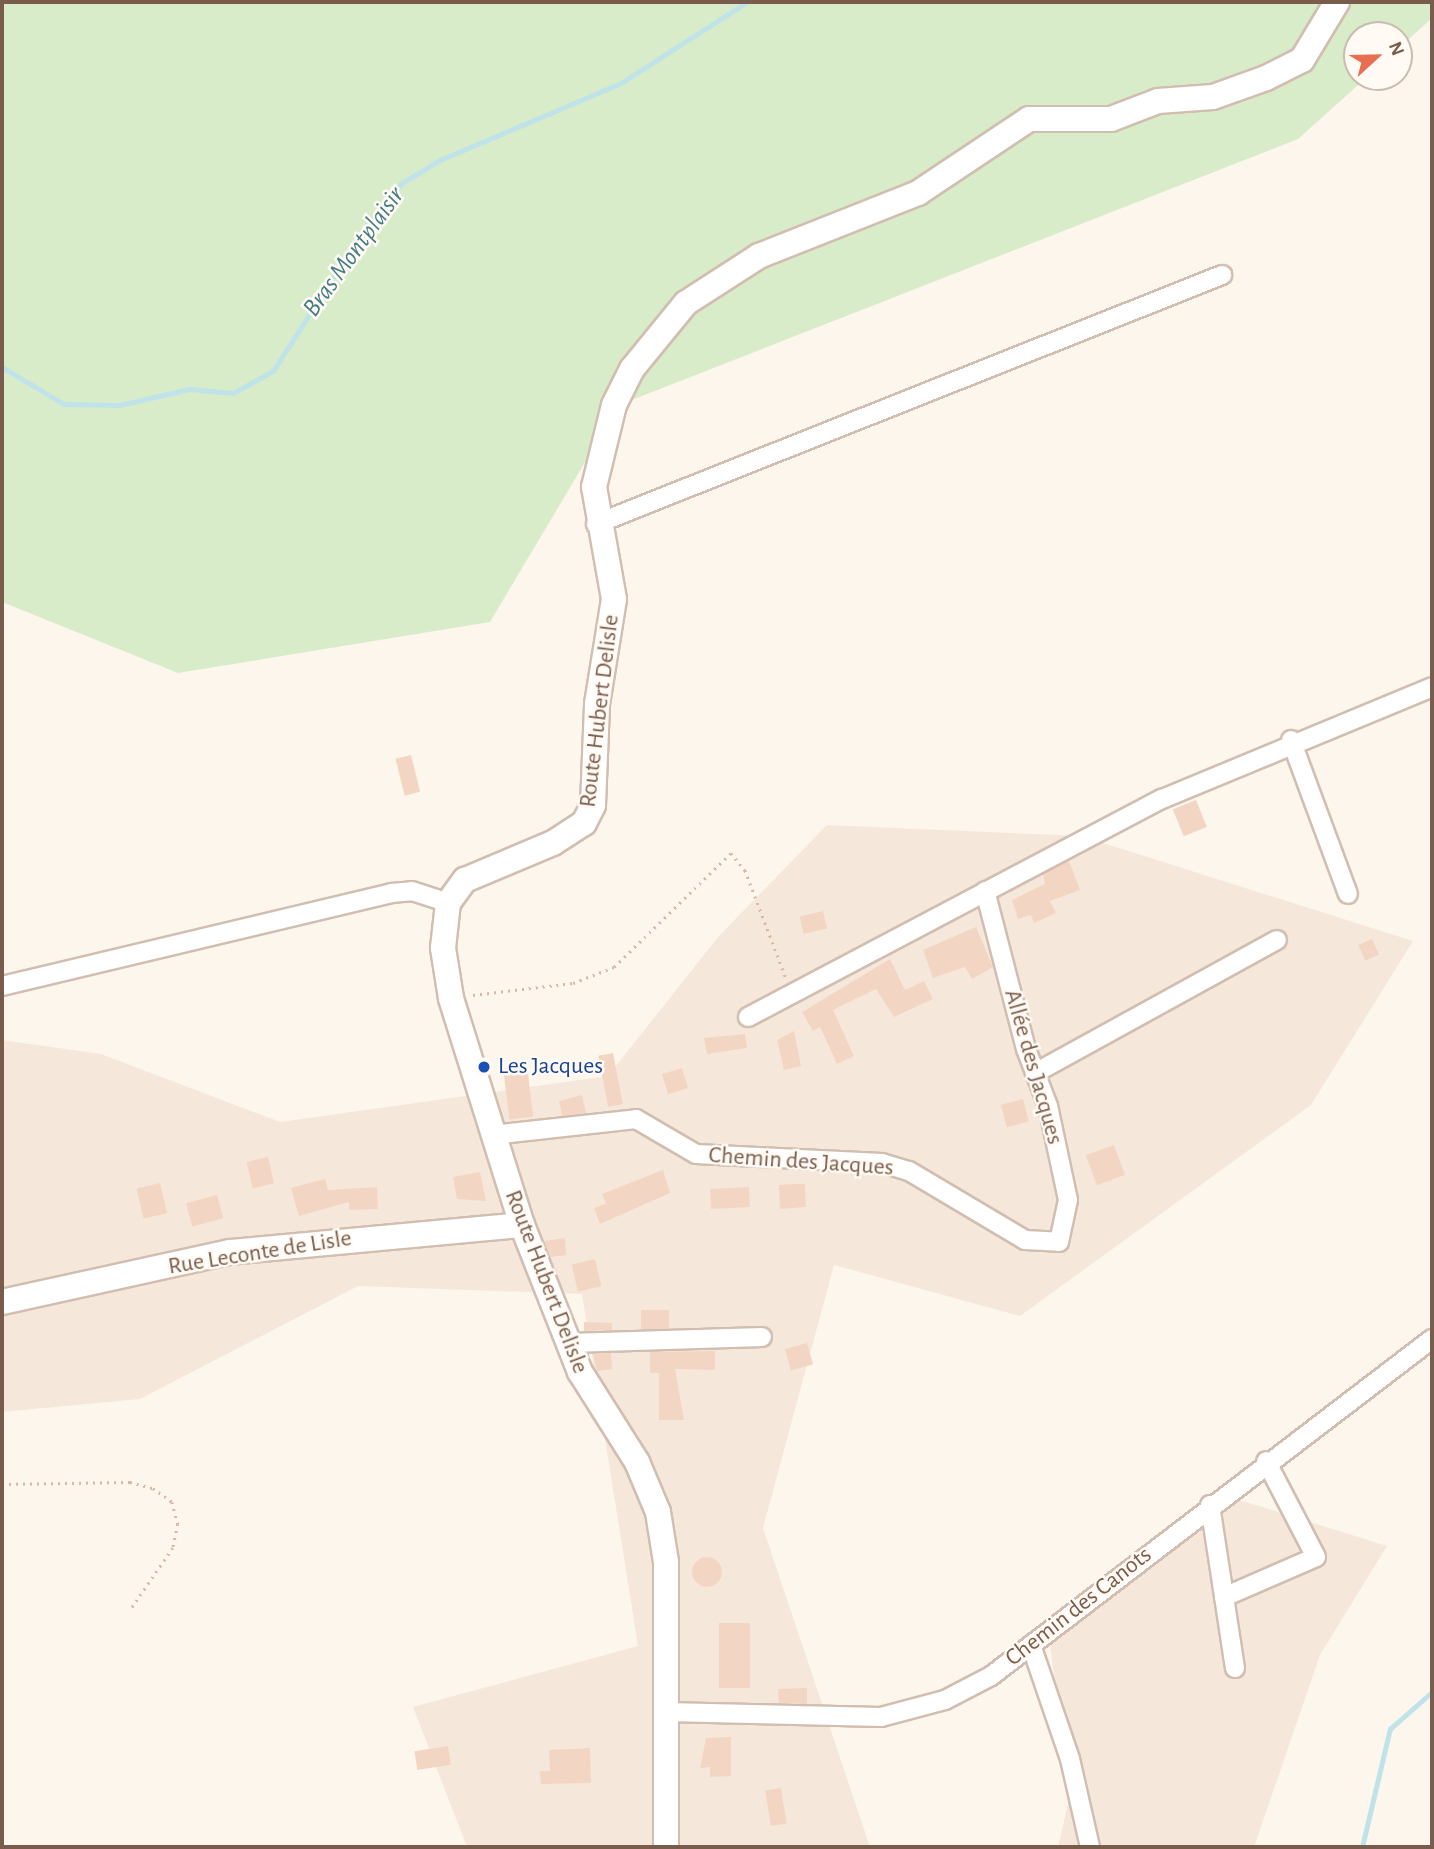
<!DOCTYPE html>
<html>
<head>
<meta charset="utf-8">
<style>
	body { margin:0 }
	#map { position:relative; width:1434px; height:1849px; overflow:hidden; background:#fdf6ec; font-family:"Alegreya Sans",sans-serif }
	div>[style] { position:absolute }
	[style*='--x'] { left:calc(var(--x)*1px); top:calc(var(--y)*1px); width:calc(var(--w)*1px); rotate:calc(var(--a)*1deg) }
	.residential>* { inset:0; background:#f5e8da }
	.green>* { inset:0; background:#d8ecc9 }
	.stream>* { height:4.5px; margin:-2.25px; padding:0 2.25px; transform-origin:2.25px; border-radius:2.25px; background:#bfe3e8 }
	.building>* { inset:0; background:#f3d5c3; transform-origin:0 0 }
	.round { border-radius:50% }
	.path>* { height:2.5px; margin-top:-1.25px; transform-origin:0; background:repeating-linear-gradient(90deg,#d9b8a5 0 2px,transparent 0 7px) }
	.roads { filter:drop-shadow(2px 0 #d1beb0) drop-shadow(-2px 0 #d1beb0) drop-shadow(0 2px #d1beb0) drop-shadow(0 -2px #d1beb0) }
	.street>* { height:18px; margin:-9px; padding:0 9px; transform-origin:9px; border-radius:9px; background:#fff }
	.secondary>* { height:24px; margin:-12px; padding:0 12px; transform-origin:12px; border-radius:12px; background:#fff }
	.dots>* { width:19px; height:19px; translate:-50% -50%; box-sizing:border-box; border:4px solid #fffaf3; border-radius:50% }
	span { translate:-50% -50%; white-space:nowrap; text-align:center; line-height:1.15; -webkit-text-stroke:5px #fffaf3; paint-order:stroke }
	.street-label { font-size:24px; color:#7a5c4d }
	.transit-label { font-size:24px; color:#164399 }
	.left { translate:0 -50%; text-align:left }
	.water-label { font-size:26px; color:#437c86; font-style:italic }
	.frame { position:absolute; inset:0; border:4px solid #7a5c4d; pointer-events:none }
	.north { position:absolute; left:1343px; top:21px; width:70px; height:70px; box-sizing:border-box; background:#fffaf3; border:2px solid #cabbb1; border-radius:50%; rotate:68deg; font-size:19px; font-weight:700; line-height:28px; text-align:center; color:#7a5c4d }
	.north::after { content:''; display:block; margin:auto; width:24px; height:32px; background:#e76f51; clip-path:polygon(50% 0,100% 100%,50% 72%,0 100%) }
</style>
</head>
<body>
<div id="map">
	<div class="residential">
		<div style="clip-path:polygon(827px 825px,1081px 836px,1413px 941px,1311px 1105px,1020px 1316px,834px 1265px,763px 1528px,870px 1847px,467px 1847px,413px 1707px,638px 1646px,582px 1294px,358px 1286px,140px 1399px,2px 1412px,2px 1040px,101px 1054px,280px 1122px,608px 1076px,719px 936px)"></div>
		<div style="clip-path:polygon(1230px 1497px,1387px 1546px,1320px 1655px,1254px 1847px,1058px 1847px,1070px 1795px,1049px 1637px)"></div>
	</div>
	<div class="green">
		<div style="clip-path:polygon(2px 2px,1432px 2px,1432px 18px,1399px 48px,1399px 35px,1357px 35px,1357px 77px,1367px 77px,1298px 139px,619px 405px,490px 622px,178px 673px,2px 602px)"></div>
	</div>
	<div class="stream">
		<div style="--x:2;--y:367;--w:72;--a:30.8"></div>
		<div style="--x:64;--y:404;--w:56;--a:1"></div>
		<div style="--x:120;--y:405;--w:72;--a:-12.9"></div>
		<div style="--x:190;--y:389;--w:43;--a:5.3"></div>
		<div style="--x:233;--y:393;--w:46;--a:-28.8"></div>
		<div style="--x:273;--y:371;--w:174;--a:-57.2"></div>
		<div style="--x:367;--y:225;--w:55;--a:-50.2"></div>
		<div style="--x:402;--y:183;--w:44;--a:-31.2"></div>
		<div style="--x:440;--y:160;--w:197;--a:-23"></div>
		<div style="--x:621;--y:83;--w:150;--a:-32.7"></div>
		<div style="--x:1362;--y:1847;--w:121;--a:-76.7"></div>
		<div style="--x:1390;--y:1729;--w:56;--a:-41.4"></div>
	</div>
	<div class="building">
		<div style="left:411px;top:755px;width:38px;height:16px;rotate:76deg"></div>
		<div style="left:1196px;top:800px;width:29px;height:25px;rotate:68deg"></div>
		<div style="clip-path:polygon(1069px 861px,1080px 890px,1050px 901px,1056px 913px,1034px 923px,1031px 915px,1018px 919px,1012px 900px,1045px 884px,1043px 874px)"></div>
		<div style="left:823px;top:911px;width:18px;height:24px;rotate:77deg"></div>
		<div style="clip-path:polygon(976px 927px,993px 967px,972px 979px,965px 967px,933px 978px,923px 950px)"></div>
		<div style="left:1372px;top:939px;width:17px;height:15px;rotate:66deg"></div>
		<div style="clip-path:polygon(890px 959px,905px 990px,924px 981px,933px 999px,894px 1017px,876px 989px,833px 1010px,854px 1056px,837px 1064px,820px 1027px,813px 1031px,802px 1012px)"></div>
		<div style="clip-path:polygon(794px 1031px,801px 1066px,784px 1070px,777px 1040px)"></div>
		<div style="clip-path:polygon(745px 1034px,747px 1048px,707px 1054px,704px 1038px)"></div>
		<div style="left:613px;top:1053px;width:52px;height:15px;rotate:79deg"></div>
		<div style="left:527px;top:1066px;width:51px;height:24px;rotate:83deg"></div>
		<div style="left:682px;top:1068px;width:21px;height:21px;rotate:73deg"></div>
		<div style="clip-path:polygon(582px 1095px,586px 1113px,562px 1116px,559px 1101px)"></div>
		<div style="left:1023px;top:1099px;width:23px;height:23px;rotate:75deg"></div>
		<div style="left:1114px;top:1145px;width:32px;height:30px;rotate:70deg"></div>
		<div style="left:268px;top:1157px;width:27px;height:22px;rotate:77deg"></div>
		<div style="clip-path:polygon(663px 1170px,670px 1193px,600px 1224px,594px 1208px,606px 1204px,602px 1194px)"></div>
		<div style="clip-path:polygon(480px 1172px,486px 1201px,457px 1199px,453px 1177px)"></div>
		<div style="clip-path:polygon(325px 1179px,328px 1190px,377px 1187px,378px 1209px,349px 1210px,349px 1202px,299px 1216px,291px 1188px)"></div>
		<div style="left:160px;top:1183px;width:31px;height:24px;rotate:77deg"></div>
		<div style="clip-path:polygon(795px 1184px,805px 1184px,806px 1207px,780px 1209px,779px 1185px)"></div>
		<div style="left:749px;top:1187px;width:20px;height:39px;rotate:87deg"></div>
		<div style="left:217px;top:1195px;width:24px;height:32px;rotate:75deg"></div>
		<div style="clip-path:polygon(565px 1238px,566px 1255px,551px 1257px,544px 1241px)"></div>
		<div style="left:595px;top:1259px;width:28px;height:24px;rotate:77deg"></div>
		<div style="left:641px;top:1310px;width:28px;height:19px"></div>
		<div style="clip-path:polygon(584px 1322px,612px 1323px,612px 1330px,584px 1331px)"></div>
		<div style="left:807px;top:1343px;width:22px;height:23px;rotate:74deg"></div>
		<div style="clip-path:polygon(715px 1351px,715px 1370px,675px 1369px,684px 1420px,659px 1420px,659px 1373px,650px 1373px,650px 1352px)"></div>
		<div style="clip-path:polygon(611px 1353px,612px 1369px,597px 1371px,593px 1354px)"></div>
		<div class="round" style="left:692px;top:1557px;width:30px;height:30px"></div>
		<div style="left:719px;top:1623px;width:31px;height:65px"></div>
		<div style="clip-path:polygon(807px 1688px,807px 1704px,779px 1703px,778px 1689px)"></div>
		<div style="clip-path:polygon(731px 1737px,731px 1776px,710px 1777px,710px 1767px,700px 1768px,706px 1738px)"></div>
		<div style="left:448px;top:1746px;width:19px;height:34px;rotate:81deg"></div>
		<div style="clip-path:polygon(590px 1748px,591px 1783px,541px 1784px,540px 1771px,550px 1771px,549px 1750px)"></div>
		<div style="left:781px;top:1788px;width:36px;height:16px;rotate:81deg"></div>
	</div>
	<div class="path">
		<div style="--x:473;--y:995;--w:101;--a:-6.8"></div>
		<div style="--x:573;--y:983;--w:44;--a:-21.3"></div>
		<div style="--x:614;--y:967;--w:163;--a:-44.3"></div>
		<div style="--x:731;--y:853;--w:22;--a:51"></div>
		<div style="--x:745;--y:870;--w:116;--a:69.2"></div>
		<div style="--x:2;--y:1484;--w:128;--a:-0.9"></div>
		<div style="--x:130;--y:1482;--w:24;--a:15"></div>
		<div style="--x:153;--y:1488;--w:24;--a:36"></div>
		<div style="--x:172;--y:1502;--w:23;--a:75"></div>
		<div style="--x:178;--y:1524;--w:25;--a:102"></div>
		<div style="--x:173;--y:1548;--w:74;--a:124.5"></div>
	</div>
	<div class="roads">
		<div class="street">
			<div style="--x:596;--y:524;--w:674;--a:-21.69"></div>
			<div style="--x:1291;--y:740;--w:164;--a:69.7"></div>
			<div style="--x:2;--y:986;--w:400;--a:-13.4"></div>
			<div style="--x:391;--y:893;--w:21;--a:-5"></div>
			<div style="--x:412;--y:891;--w:38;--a:18"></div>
			<div style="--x:748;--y:1017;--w:468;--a:-27.8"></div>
			<div style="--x:1162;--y:799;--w:292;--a:-22.5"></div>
			<div style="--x:1035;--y:1073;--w:276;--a:-28.8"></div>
			<div style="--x:492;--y:1135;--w:145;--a:-6.3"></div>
			<div style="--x:636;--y:1119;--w:69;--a:30.3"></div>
			<div style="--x:696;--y:1154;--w:186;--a:2.8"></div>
			<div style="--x:882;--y:1163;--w:28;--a:17"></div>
			<div style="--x:909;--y:1171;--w:135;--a:30.7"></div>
			<div style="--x:1025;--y:1240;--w:34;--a:3"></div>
			<div style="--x:1059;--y:1242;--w:43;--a:-77.9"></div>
			<div style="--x:1068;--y:1200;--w:96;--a:-102"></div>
			<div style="--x:1048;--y:1106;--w:61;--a:-111.1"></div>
			<div style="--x:1026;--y:1049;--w:163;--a:-104.5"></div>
			<div style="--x:570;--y:1343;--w:192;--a:-1.8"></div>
			<div style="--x:1210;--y:1505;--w:165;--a:81.3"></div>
			<div style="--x:1224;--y:1597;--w:100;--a:-23.5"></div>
			<div style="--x:1316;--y:1557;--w:108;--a:-117.5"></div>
			<div style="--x:1031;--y:1645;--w:120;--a:71.1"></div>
			<div style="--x:1070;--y:1759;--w:90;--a:77.2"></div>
			<div style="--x:666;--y:1712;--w:215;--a:1.3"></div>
			<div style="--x:881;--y:1717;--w:66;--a:-14.9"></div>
			<div style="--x:945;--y:1700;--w:52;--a:-27.6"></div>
			<div style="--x:991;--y:1676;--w:555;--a:-37.39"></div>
		</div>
		<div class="secondary">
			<div style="--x:2;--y:1302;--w:233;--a:-12.4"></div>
			<div style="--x:230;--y:1252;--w:293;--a:-5.3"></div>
			<div style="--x:666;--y:1847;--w:285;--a:-90"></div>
			<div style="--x:666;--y:1562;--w:51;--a:-99.1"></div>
			<div style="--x:658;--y:1512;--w:54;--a:-112.8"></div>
			<div style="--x:637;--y:1462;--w:107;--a:-122.3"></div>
			<div style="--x:580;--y:1372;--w:158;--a:-111.5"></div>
			<div style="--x:522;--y:1225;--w:238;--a:-107.4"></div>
			<div style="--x:451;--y:998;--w:51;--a:-99.1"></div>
			<div style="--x:443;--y:948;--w:45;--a:-83.7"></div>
			<div style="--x:448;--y:903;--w:29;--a:-54"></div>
			<div style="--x:465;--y:880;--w:95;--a:-22.8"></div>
			<div style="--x:553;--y:843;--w:37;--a:-33"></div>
			<div style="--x:584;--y:823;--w:20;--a:-63"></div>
			<div style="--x:593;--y:805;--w:101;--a:-87.7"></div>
			<div style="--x:597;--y:704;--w:106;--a:-80.8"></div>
			<div style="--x:614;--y:599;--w:114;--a:-100.1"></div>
			<div style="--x:594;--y:487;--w:84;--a:-76.3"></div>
			<div style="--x:614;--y:405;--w:40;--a:-63.4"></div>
			<div style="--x:632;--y:369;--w:85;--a:-50.7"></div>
			<div style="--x:686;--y:303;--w:87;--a:-32.8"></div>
			<div style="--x:759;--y:256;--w:171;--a:-21.6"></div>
			<div style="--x:918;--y:193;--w:133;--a:-33.7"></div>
			<div style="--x:1029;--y:119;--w:82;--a:0"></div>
			<div style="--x:1111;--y:119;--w:50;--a:-21"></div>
			<div style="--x:1158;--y:101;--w:55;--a:-4.2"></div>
			<div style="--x:1213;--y:97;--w:56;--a:-19.7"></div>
			<div style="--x:1266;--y:78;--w:40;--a:-26.6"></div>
			<div style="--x:1302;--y:60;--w:68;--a:-58.9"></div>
		</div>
	</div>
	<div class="dots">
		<div style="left:484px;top:1067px;background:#1a4fb4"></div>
	</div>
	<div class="street-label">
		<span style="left:600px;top:711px;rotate:-83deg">Route Hubert Delisle</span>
		<span style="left:1033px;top:1067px;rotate:74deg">Allée des Jacques</span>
		<span style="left:801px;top:1162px;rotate:4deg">Chemin des Jacques</span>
		<span style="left:260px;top:1253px;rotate:-9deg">Rue Leconte de Lisle</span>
		<span style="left:546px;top:1282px;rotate:69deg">Route Hubert Delisle</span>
		<span style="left:1079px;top:1607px;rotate:-38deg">Chemin des Canots</span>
	</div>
	<div class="transit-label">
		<span class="left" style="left:498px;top:1067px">Les Jacques</span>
	</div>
	<div class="water-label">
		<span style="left:354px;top:252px;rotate:-54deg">Bras Montplaisir</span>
	</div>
	<div class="frame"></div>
	<div class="north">N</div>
</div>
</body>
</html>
